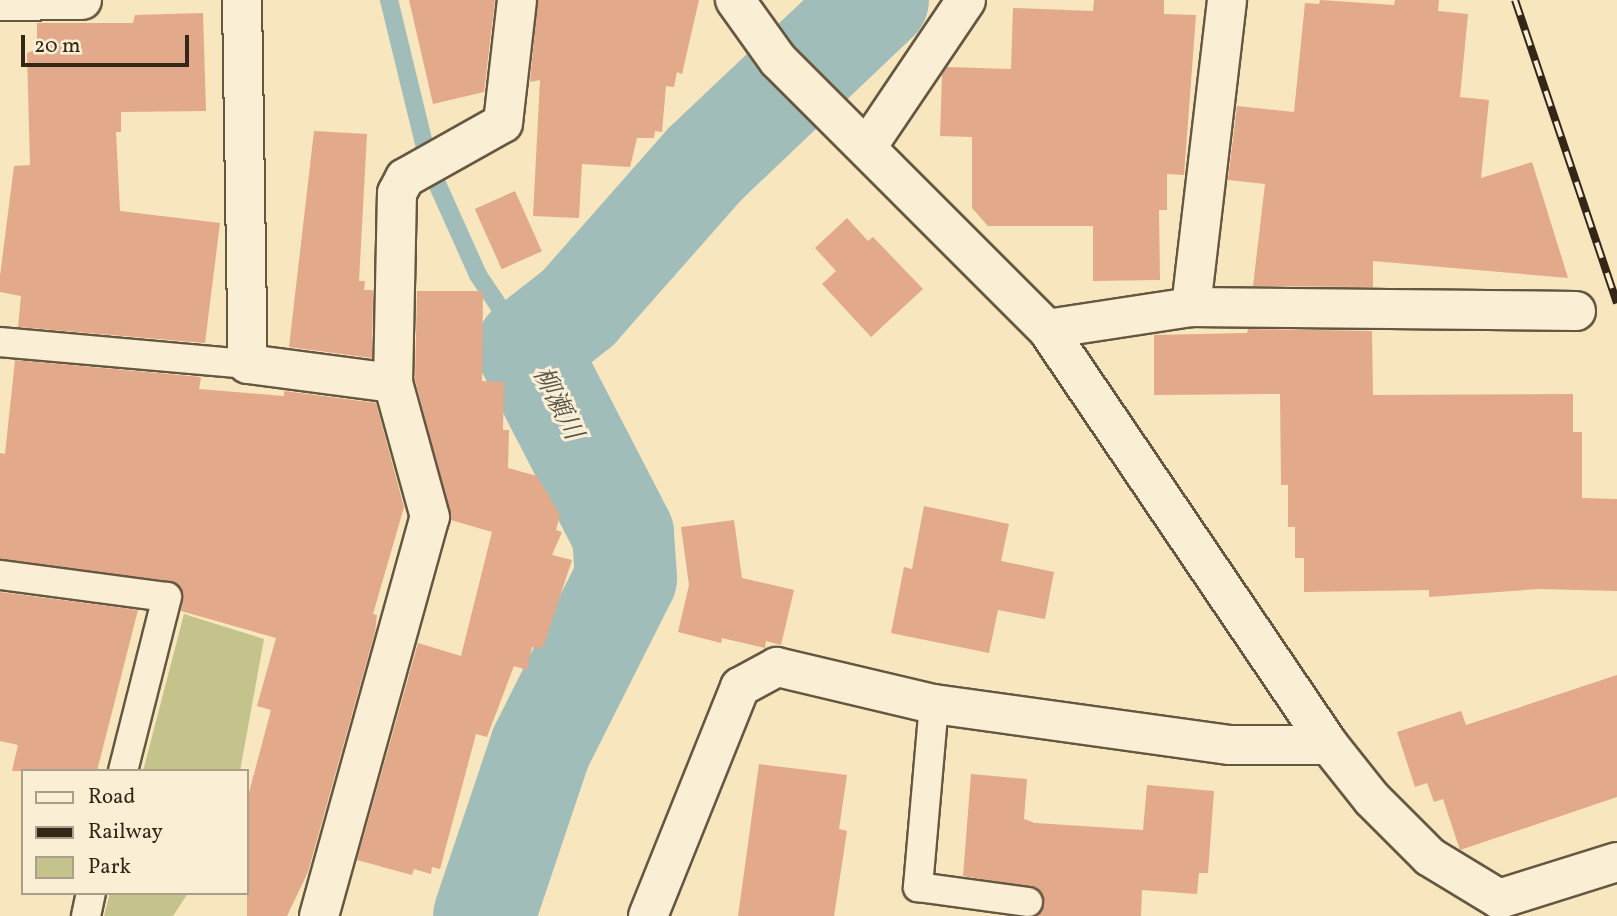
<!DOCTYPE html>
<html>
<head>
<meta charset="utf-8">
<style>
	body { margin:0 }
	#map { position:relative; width:1617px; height:916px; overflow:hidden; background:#f8e6be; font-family:Vollkorn,"Noto Serif JP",serif }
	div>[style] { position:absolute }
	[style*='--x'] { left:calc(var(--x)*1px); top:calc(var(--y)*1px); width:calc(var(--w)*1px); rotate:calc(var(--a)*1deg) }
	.green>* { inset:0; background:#c4c38c }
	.stream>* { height:18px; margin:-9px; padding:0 9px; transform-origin:9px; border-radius:9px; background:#a0bdba }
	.river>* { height:102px; margin:-51px; padding:0 51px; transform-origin:51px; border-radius:51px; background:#a0bdba }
	.building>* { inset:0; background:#e2a98b; transform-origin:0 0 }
	.roads { filter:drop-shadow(2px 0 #665741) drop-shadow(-2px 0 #665741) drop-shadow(0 2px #665741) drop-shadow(0 -2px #665741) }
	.service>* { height:28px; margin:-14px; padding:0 14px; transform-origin:14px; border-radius:14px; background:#faefd5 }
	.minor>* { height:38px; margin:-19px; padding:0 19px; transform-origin:19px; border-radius:19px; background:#faefd5 }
	.rail>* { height:8px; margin-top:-4px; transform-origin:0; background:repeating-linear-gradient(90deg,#faefd5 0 16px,#352717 0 32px); box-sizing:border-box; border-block:2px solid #352717 }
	span { translate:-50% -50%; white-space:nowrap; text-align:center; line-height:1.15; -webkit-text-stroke:6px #faefd5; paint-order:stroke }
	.water-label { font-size:26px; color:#555448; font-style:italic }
	.legend { position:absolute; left:21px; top:769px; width:228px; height:126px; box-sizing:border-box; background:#faefd5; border:2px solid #ab9f89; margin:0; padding:9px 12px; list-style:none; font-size:21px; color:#352717 }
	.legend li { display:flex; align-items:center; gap:14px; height:35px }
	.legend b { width:35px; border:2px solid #ab9f89 }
	.scale { position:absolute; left:21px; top:35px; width:168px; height:32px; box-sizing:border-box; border:4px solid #352717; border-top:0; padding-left:9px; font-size:21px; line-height:24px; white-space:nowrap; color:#352717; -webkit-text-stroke:5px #faefd5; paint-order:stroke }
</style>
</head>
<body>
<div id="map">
	<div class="green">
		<div style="clip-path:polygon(184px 614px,264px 639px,240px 771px,143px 771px)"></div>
		<div style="clip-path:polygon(110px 893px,188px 893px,173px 916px,104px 916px)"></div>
	</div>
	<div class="stream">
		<div style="--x:389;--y:0;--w:173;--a:76.3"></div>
		<div style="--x:430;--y:168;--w:117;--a:65.8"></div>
		<div style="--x:478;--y:275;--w:88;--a:56.1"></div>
	</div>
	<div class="river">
		<div style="--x:484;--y:916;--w:178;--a:-71.4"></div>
		<div style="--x:541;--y:747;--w:189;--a:-63.3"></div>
		<div style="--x:626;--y:578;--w:44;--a:-93.9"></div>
		<div style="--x:623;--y:534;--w:209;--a:-117.3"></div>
		<div style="--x:527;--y:348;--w:65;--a:-38.1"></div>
		<div style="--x:578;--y:308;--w:193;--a:-48.6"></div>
		<div style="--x:706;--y:163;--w:237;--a:-43.5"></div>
	</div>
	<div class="building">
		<div style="clip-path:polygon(409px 0,495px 0,484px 92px,433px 104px)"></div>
		<div style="clip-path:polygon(538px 0,699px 0,682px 74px,677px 72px,674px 87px,666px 86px,662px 132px,655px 131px,654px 138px,637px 138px,630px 167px,582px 164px,579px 218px,533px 216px,540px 80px,530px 82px)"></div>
		<div style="clip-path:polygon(1094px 0,1164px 0,1164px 14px,1196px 15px,1184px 175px,1167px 174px,1167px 210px,1159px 210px,1160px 280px,1093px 281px,1093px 226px,988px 226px,972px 208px,972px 137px,940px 136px,942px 75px,947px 67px,1011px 69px,1013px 8px,1093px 11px)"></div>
		<div style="clip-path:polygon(1320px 0,1394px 5px,1395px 0,1439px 0,1438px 11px,1468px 14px,1460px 97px,1489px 100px,1481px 178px,1532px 162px,1568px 278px,1373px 261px,1373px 287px,1253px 286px,1265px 184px,1228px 180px,1237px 106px,1294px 112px,1305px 3px,1319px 4px)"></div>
		<div style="clip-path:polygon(203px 13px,206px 111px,121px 112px,121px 132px,116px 132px,120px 211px,220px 223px,205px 343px,18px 327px,21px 296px,0 292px,0 276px,14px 166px,30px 165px,27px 53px,37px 49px,37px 23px,133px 23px,135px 15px)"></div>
		<div style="clip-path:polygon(314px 131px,367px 134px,359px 281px,365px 281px,364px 290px,373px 290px,372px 358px,289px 347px)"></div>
		<div style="left:515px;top:191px;width:66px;height:44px;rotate:66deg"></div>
		<div style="clip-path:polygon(847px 218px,868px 241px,873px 237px,923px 289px,871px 337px,822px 284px,836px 271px,815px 248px)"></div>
		<div style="clip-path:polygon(417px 291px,483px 291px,482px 381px,504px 382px,503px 430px,509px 430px,508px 468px,537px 476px,560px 515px,556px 530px,562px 532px,552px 555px,572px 560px,544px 645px,540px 649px,532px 647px,527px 670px,514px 666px,487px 737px,476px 734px,440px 869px,432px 867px,431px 874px,414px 869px,412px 875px,357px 860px,418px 643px,461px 656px,492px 532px,451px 520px,415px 380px)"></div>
		<div style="clip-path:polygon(1248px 329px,1372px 331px,1373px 395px,1573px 394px,1573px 432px,1582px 432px,1582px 498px,1617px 499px,1617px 591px,1539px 589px,1429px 597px,1429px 590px,1304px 592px,1304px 558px,1295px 558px,1295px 527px,1288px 527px,1288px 485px,1281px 485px,1280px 394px,1154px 395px,1154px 335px,1247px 333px)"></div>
		<div style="clip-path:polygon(15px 360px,201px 377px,199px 389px,284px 396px,284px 391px,376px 403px,404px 507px,373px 614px,377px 615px,375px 632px,308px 872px,287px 916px,247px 916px,247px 800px,271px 710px,257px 706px,276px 638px,181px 611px,182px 591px,169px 581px,0 559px,0 453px,5px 454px)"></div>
		<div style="clip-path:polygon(924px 506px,1009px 524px,1001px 561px,1054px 572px,1045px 619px,998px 610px,989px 653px,891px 633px,904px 567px,912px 569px)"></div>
		<div style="clip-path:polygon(734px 520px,742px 578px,794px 590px,781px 645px,766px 641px,765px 648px,722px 638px,721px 643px,678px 632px,689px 585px,681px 527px)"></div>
		<div style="clip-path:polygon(0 592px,138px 610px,97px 771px,12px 771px,18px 745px,0 741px)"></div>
		<div style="clip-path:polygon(1617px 675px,1617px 797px,1460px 850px,1443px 799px,1434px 802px,1427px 783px,1415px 787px,1397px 732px,1461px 711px,1466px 725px)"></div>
		<div style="clip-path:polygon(759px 764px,847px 775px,839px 829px,847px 831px,834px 916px,738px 916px)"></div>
		<div style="clip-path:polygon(971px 774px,1027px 779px,1024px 819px,1035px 823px,1143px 830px,1147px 785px,1214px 791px,1208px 873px,1199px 873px,1197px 894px,1142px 890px,1141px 916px,1036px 916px,1044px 904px,1038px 889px,963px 876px)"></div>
	</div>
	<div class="roads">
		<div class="service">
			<div style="--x:0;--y:342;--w:249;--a:5.1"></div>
			<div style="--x:0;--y:575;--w:168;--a:7.5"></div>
			<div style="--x:167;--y:597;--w:179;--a:104.2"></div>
			<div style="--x:934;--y:704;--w:184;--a:95"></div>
			<div style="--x:918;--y:887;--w:111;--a:7.8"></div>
			<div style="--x:86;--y:916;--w:24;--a:-78"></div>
		</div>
		<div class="minor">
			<div style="--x:242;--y:0;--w:364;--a:89.1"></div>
			<div style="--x:248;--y:364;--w:146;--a:7.5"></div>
			<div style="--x:735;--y:0;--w:74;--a:54.4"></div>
			<div style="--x:778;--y:60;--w:380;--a:45"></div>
			<div style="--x:1047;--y:329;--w:503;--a:55.87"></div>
			<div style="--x:1329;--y:745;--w:69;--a:51.5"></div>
			<div style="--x:1372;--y:799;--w:82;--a:45"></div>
			<div style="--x:1430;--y:857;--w:81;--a:31.3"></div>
			<div style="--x:1499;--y:899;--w:124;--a:-17.4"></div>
			<div style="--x:0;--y:1;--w:82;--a:-0.7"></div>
			<div style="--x:867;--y:147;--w:177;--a:-56"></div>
			<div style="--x:1191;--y:307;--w:309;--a:-83.3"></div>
			<div style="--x:1047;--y:329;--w:146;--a:-8.7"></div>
			<div style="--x:1191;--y:307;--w:385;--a:0.6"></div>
			<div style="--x:319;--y:916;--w:414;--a:-74.5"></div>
			<div style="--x:430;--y:517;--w:139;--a:-105.4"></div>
			<div style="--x:393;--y:383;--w:190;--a:-88.8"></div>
			<div style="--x:397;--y:193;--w:17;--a:-62"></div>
			<div style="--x:405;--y:178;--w:112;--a:-29.3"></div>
			<div style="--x:503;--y:123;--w:124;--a:-83.5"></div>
			<div style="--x:648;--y:916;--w:247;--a:-68.1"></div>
			<div style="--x:740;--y:687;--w:42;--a:-28.4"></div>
			<div style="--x:777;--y:667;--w:161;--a:13.3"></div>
			<div style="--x:934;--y:704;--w:299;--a:7.9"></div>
			<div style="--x:1230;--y:745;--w:99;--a:0"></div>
		</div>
	</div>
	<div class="rail">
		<div style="--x:1515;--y:0;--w:320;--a:71.4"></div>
	</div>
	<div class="water-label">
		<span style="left:556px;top:404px;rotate:63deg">柳瀬川</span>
	</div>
	<ul class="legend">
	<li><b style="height:9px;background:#faefd5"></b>Road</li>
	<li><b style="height:9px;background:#352717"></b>Railway</li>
	<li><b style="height:19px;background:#c4c38c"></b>Park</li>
	</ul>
	<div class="scale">20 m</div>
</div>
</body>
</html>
